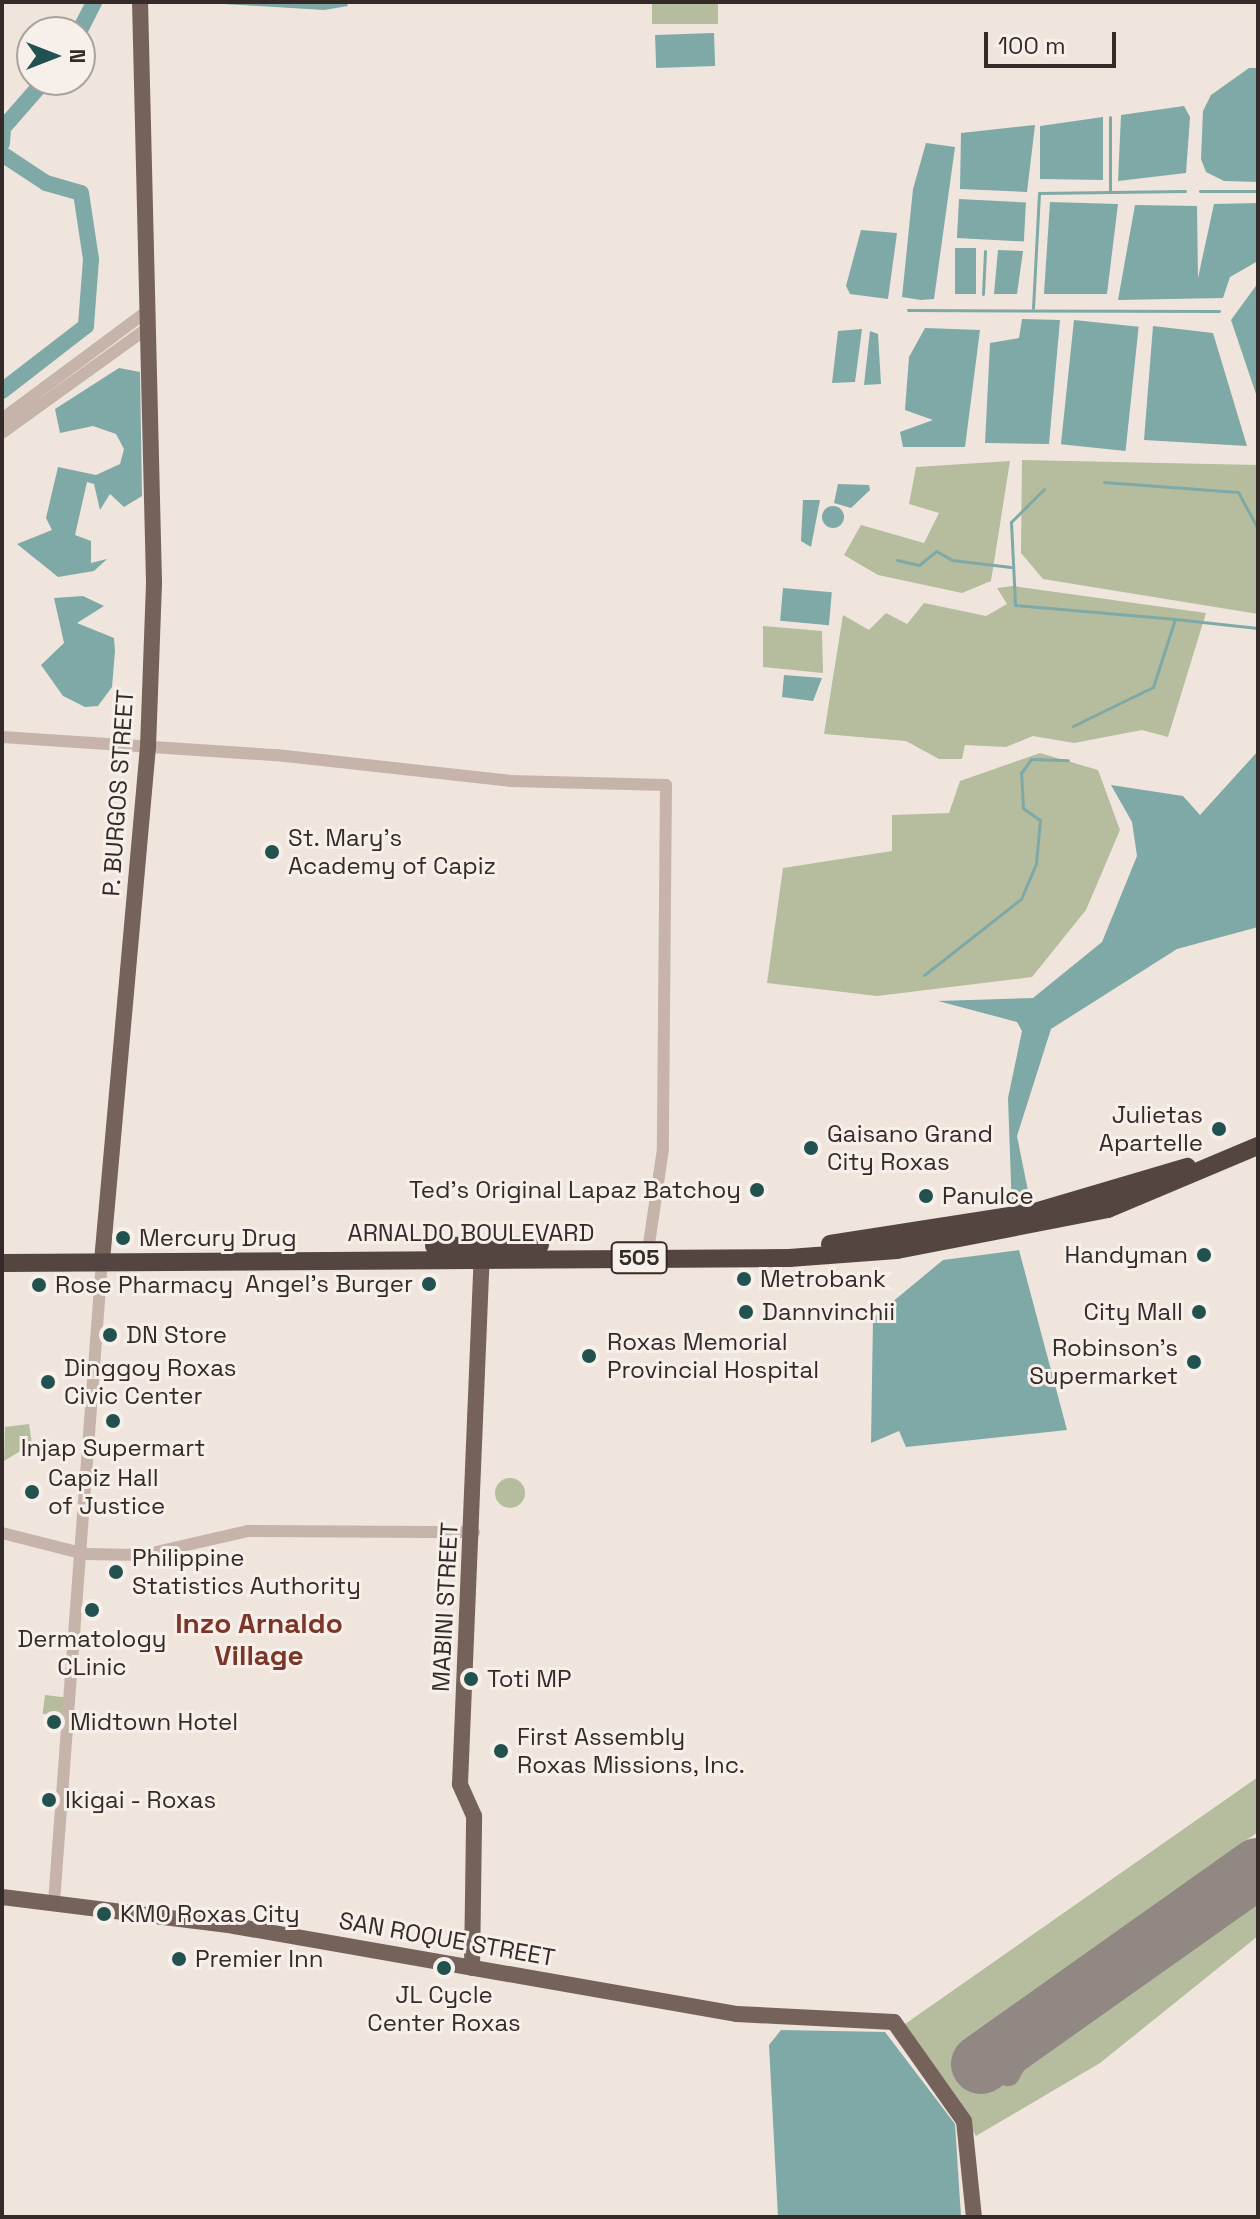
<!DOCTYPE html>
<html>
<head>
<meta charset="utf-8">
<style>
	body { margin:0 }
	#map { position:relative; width:1260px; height:2219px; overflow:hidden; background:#efe5dd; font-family:"Space Grotesk",sans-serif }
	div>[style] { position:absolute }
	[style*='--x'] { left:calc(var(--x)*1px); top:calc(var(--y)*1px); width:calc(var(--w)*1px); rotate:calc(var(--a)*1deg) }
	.green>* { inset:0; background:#b5bd9e; transform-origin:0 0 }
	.round { border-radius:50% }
	.water>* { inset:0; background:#7fa9a7; transform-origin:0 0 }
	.stream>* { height:3px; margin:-1.5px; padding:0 1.5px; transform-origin:1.5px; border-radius:1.5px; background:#7fa9a7 }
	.river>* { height:16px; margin:-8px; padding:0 8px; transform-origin:8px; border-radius:8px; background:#7fa9a7 }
	.taxiway>* { height:24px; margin:-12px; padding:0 12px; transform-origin:12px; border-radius:12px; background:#928883 }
	.runway>* { height:60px; margin:-30px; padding:0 30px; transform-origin:30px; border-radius:30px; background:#928883 }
	.minor>* { height:12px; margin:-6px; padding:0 6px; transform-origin:6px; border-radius:6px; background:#c6b4aa }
	.major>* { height:16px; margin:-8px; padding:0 8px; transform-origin:8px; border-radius:8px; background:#75625b }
	.highway>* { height:18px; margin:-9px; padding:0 9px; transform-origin:9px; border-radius:9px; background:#544541 }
	.dots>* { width:22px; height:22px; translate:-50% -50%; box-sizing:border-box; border:4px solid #f7efe9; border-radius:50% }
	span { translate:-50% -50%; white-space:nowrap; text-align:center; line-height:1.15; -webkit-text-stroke:6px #f7efe9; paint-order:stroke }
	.shield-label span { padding:2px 6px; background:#f7efe9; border:2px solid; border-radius:6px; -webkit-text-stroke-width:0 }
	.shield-label { font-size:22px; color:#342b29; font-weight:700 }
	.street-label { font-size:24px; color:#342b29 }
	.poi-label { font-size:24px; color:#342b29 }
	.left { translate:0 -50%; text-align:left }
	.right { translate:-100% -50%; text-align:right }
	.quarter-label { font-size:28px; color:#7b362a; font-weight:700 }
	.frame { position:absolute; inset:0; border:4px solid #342b29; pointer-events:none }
	.north { position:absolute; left:16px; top:16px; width:80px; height:80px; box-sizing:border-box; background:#f7efe9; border:2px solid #a9a19c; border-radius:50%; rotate:90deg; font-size:22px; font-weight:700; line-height:32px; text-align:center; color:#342b29 }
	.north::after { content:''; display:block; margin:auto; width:28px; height:36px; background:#225250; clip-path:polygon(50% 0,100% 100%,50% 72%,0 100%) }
	.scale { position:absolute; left:984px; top:32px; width:132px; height:36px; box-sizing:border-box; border:4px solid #342b29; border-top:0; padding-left:10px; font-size:24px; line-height:28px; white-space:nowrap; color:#342b29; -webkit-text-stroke:6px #f7efe9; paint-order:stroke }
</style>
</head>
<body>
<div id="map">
	<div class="green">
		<div style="left:652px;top:2px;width:66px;height:22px"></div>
		<div style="clip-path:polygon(1022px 460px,1258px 465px,1258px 614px,1043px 579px,1021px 553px)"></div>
		<div style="clip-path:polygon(1010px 461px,991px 581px,962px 593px,878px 575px,844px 555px,861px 525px,924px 543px,939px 513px,909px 504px,916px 467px)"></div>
		<div style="clip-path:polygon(1013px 586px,1206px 613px,1168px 737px,1142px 730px,1074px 743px,1033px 736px,1006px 747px,965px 745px,962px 759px,939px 759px,906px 741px,824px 734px,843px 615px,869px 630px,886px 613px,907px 624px,924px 603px,986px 616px,1007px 604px,997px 588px)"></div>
		<div style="clip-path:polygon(763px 626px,822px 631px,823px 673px,763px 667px)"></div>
		<div style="clip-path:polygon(1040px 753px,1098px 770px,1120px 830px,1086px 910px,1032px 977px,877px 996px,767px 983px,783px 868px,892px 851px,892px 815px,949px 813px,960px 781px)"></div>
		<div style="clip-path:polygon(29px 1424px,32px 1444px,4px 1461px,5px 1427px)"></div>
		<div class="round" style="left:495px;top:1478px;width:30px;height:30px"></div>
		<div style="left:45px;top:1695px;width:23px;height:19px;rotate:7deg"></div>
		<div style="clip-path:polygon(1258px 1777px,1258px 1832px,963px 2040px,997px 2088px,1258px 1904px,1258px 1936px,1100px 2063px,976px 2136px,905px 2024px)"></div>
	</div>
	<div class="water">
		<div style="clip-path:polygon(191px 2px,346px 2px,348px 6px,324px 10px)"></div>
		<div style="left:714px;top:33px;width:33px;height:59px;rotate:88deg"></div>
		<div style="clip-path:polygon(1249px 68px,1258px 68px,1258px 182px,1224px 181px,1206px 172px,1201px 159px,1203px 111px,1211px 95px)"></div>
		<div style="clip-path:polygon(1184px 106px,1190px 117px,1186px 173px,1118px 181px,1121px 115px)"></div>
		<div style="clip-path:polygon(1103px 117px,1103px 180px,1040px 179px,1040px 126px)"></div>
		<div style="clip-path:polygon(1035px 125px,1027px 192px,960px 189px,961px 133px)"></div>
		<div style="clip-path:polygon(926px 143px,955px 147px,934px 299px,921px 300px,902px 297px,913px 189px)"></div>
		<div style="left:959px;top:199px;width:67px;height:39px;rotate:3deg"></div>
		<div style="clip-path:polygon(1050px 202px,1118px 204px,1107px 294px,1044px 294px)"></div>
		<div style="clip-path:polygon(1258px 203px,1258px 261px,1230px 277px,1223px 298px,1118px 300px,1135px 205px,1197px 206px,1198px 278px,1214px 204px)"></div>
		<div style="clip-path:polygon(861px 230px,897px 233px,888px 299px,850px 294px,846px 286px)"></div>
		<div style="left:955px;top:248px;width:21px;height:46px"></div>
		<div style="clip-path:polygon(998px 250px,1023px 251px,1017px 294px,994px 294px)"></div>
		<div style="clip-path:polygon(1258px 283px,1258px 400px,1231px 320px)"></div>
		<div style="clip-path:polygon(1022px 319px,1060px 320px,1049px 444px,985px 443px,990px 343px,1019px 338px)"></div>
		<div style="left:1074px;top:320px;width:65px;height:125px;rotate:6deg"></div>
		<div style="clip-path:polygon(1153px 326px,1213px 333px,1247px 446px,1144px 440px)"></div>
		<div style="clip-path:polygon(925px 328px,980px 330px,965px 447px,903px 447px,900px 432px,933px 420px,905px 410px,909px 357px)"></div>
		<div style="clip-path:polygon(862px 329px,855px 382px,832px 383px,838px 331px)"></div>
		<div style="clip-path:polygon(870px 331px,878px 334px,881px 384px,864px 385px)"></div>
		<div style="clip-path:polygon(119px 368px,140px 372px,142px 496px,124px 507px,110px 494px,100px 510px,94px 484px,87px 482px,75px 535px,91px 541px,91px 563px,107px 559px,94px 571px,58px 577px,17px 544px,52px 530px,46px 518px,58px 467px,96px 475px,120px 464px,124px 449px,116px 434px,93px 426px,60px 433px,55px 409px)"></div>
		<div style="clip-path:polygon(838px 484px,869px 485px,870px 490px,851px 508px,834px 503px)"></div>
		<div style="clip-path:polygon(803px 500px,820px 500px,811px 547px,801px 541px)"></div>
		<div class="round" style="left:822px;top:506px;width:22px;height:22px"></div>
		<div style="left:783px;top:588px;width:49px;height:33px;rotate:5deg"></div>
		<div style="clip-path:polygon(83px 596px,104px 606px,77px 623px,114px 638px,115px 651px,112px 687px,98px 706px,85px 707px,63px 696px,41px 665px,64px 643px,54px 598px)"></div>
		<div style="clip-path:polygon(784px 675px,822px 678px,813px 701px,782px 697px)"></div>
		<div style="clip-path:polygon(1258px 751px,1258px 927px,1177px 949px,1051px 1029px,1017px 1136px,1031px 1206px,1012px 1211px,1008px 1098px,1022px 1031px,1017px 1022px,938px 1001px,1033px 998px,1102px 942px,1137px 856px,1132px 822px,1111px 785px,1183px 796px,1200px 815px)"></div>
		<div style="clip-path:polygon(1019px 1250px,1067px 1430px,906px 1447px,899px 1431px,871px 1443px,873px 1318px,943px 1260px)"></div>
		<div style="clip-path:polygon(781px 2030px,885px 2032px,955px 2124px,961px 2217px,778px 2217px,769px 2045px)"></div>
	</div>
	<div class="stream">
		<div style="--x:1110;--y:117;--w:74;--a:90"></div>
		<div style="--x:1200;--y:191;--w:58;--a:0"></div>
		<div style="--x:983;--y:294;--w:43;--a:-87.3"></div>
		<div style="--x:1033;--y:308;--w:115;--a:-87"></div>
		<div style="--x:1039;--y:193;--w:146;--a:-0.8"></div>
		<div style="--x:908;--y:310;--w:311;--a:0.2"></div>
		<div style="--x:1104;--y:482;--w:134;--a:4.3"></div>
		<div style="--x:1238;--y:492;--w:42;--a:61.6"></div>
		<div style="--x:1044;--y:489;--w:47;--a:135"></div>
		<div style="--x:1011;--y:522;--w:83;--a:87.2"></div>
		<div style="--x:1015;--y:605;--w:161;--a:5"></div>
		<div style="--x:897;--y:560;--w:23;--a:13"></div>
		<div style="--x:919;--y:565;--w:22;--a:-39"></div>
		<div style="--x:936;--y:551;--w:18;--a:29"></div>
		<div style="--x:952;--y:560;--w:59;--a:6.8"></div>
		<div style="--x:1073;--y:726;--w:89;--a:-26"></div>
		<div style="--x:1153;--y:687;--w:71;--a:-72.1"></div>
		<div style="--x:1175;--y:619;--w:83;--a:6.2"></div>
		<div style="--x:924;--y:975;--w:123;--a:-38.1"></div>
		<div style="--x:1021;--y:899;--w:39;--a:-67"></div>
		<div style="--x:1036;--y:863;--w:43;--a:-84.7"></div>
		<div style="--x:1040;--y:820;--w:21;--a:-145"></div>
		<div style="--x:1023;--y:808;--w:35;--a:-93"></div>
		<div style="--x:1021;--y:773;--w:17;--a:-54"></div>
		<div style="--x:1031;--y:759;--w:37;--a:2"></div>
	</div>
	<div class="river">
		<div style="--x:79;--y:32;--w:34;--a:-63"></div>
		<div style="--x:2;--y:143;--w:15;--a:-86"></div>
		<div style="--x:3;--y:128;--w:64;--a:-48.8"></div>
		<div style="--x:2;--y:154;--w:53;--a:33.4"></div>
		<div style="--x:46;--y:183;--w:36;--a:16"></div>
		<div style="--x:81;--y:193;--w:67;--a:81.4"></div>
		<div style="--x:91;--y:259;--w:67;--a:94.3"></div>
		<div style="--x:86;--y:326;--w:106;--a:142.3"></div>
	</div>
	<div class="taxiway">
		<div style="--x:1001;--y:2033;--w:29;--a:106"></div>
		<div style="--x:993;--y:2061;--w:20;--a:41"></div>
		<div style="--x:1008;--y:2074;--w:59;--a:-59.5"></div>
	</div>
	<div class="runway">
		<div style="--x:981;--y:2064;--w:339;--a:-35.3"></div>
	</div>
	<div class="minor">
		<div style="--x:2;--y:419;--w:183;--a:-36.6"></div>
		<div style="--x:2;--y:433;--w:181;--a:-35.8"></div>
		<div style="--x:2;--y:737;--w:275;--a:3.8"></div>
		<div style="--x:276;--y:755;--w:235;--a:6.3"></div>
		<div style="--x:510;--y:781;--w:156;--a:1.5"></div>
		<div style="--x:666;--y:785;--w:364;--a:90.5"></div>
		<div style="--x:663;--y:1149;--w:110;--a:98.4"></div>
		<div style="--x:2;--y:1533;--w:86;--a:14.2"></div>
		<div style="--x:85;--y:1554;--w:58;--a:1"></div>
		<div style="--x:143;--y:1555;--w:108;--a:-12.9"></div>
		<div style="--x:248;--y:1531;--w:226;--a:0.3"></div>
		<div style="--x:54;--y:1902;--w:643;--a:-85.72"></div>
	</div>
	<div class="major">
		<div style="--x:102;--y:1261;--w:516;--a:-84.89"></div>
		<div style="--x:148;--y:747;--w:165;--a:-87.9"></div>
		<div style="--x:154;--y:582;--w:580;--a:-91.38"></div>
		<div style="--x:2;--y:1897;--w:234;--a:7.1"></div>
		<div style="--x:234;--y:1926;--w:511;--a:9.92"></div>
		<div style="--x:737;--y:2014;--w:157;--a:2.9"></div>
		<div style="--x:894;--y:2022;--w:121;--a:54.7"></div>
		<div style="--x:964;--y:2121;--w:97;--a:84.1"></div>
		<div style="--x:472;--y:1968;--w:152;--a:-89.2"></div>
		<div style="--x:474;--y:1816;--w:35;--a:-114"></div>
		<div style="--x:460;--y:1784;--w:534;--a:-87.64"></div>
	</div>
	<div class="highway">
		<div style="--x:830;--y:1244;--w:207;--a:-8.9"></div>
		<div style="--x:1035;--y:1212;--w:159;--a:-16.5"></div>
		<div style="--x:434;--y:1246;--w:106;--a:-0.5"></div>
		<div style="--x:2;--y:1263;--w:787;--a:-0.36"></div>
		<div style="--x:789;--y:1258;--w:108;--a:-4.2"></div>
		<div style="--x:897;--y:1250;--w:215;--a:-11"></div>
		<div style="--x:1108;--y:1209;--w:163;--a:-22.8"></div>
	</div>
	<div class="dots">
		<div style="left:272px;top:852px;background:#225250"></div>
		<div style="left:1219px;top:1129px;background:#225250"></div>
		<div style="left:811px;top:1148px;background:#225250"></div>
		<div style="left:757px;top:1190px;background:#225250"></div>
		<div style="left:926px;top:1196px;background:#225250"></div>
		<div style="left:123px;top:1238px;background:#225250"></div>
		<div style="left:1204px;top:1255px;background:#225250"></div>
		<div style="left:744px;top:1279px;background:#225250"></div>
		<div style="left:429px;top:1284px;background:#225250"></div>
		<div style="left:39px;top:1285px;background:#225250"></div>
		<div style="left:746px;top:1312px;background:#225250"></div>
		<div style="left:1199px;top:1312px;background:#225250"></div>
		<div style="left:110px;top:1335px;background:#225250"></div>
		<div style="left:589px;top:1356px;background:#225250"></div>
		<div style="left:1194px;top:1362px;background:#225250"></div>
		<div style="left:48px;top:1382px;background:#225250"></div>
		<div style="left:113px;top:1421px;background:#225250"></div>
		<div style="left:32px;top:1492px;background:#225250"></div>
		<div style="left:116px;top:1572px;background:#225250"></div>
		<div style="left:92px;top:1610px;background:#225250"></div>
		<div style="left:471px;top:1679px;background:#225250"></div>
		<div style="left:54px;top:1722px;background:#225250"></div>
		<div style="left:501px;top:1751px;background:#225250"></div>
		<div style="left:49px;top:1800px;background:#225250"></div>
		<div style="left:104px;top:1914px;background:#225250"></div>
		<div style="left:179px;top:1959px;background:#225250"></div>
		<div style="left:444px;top:1968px;background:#225250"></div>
	</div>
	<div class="shield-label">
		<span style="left:639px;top:1258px">505</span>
	</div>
	<div class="street-label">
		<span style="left:118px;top:793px;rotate:-86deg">P. BURGOS STREET</span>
		<span style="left:471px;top:1233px">ARNALDO BOULEVARD</span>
		<span style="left:445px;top:1607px;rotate:-87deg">MABINI STREET</span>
		<span style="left:447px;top:1939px;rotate:10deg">SAN ROQUE STREET</span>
	</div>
	<div class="poi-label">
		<span class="left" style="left:288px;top:852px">St. Mary's<br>Academy of Capiz</span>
		<span class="right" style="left:1203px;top:1129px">Julietas<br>Apartelle</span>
		<span class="left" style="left:827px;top:1148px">Gaisano Grand<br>City Roxas</span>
		<span class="right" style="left:741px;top:1190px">Ted's Original Lapaz Batchoy</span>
		<span class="left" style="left:942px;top:1196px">Panulce</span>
		<span class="left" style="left:139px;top:1238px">Mercury Drug</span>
		<span class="right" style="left:1188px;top:1255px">Handyman</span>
		<span class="left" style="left:760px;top:1279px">Metrobank</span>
		<span class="right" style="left:413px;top:1284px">Angel's Burger</span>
		<span class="left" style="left:55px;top:1285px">Rose Pharmacy</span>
		<span class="left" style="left:762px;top:1312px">Dannvinchii</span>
		<span class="right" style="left:1183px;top:1312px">City Mall</span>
		<span class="left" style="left:126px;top:1335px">DN Store</span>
		<span class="left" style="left:607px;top:1356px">Roxas Memorial<br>Provincial Hospital</span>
		<span class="right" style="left:1178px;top:1362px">Robinson's<br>Supermarket</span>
		<span class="left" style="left:64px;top:1382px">Dinggoy Roxas<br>Civic Center</span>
		<span style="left:113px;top:1448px">Injap Supermart</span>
		<span class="left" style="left:48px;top:1492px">Capiz Hall<br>of Justice</span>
		<span class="left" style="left:132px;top:1572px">Philippine<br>Statistics Authority</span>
		<span style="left:92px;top:1653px">Dermatology<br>CLinic</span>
		<span class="left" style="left:487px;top:1679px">Toti MP</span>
		<span class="left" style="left:70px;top:1722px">Midtown Hotel</span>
		<span class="left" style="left:517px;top:1751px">First Assembly<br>Roxas Missions, Inc.</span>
		<span class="left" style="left:65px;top:1800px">Ikigai - Roxas</span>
		<span class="left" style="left:120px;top:1914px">KM0 Roxas City</span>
		<span class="left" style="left:195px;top:1959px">Premier Inn</span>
		<span style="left:444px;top:2009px">JL Cycle<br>Center Roxas</span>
	</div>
	<div class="quarter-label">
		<span style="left:259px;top:1639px">Inzo Arnaldo<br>Village</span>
	</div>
	<div class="frame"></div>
	<div class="north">N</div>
	<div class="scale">100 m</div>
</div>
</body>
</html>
